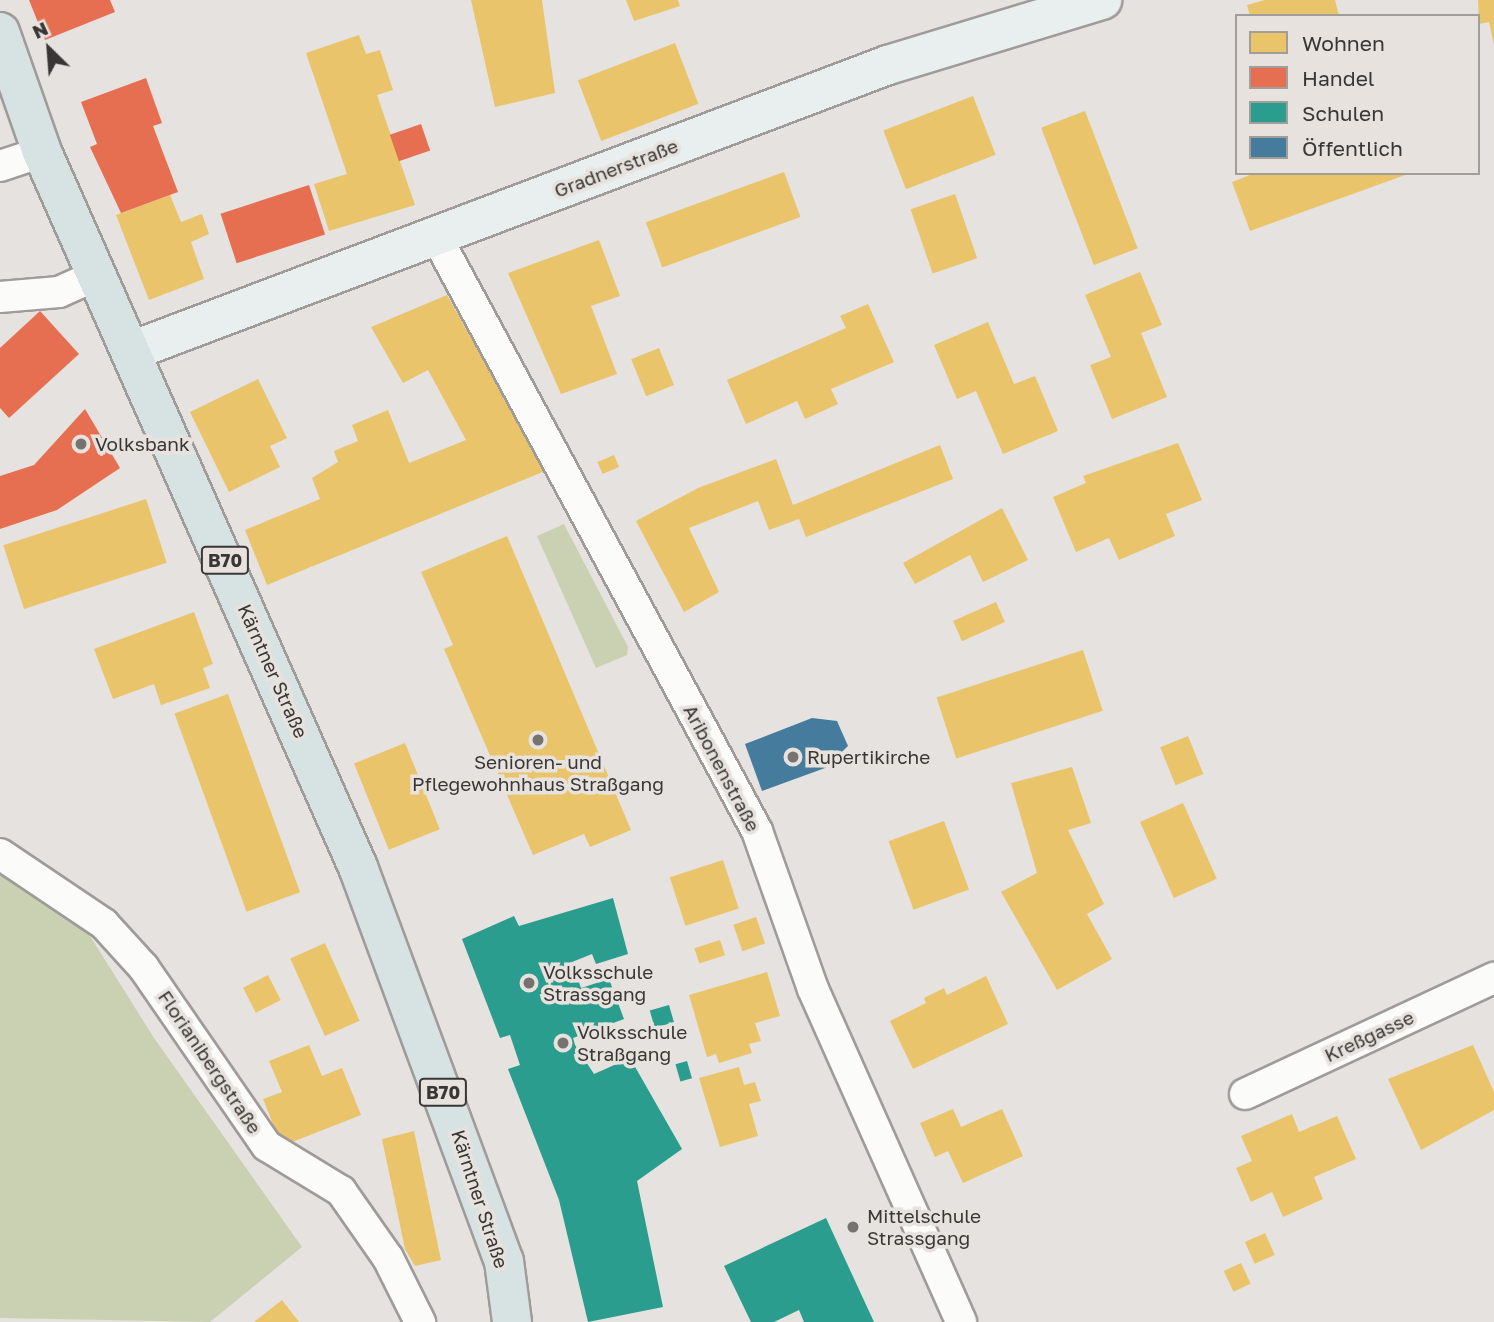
<!DOCTYPE html>
<html>
<head>
<meta charset="utf-8">
<style>
	body { margin:0 }
	#map { position:relative; width:1494px; height:1322px; overflow:hidden; background:#e5e2df; font-family:"Golos Text",sans-serif }
	div>[style] { position:absolute }
	[style*='--x'] { left:calc(var(--x)*1px); top:calc(var(--y)*1px); width:calc(var(--w)*1px); rotate:calc(var(--a)*1deg) }
	.green>* { inset:0; background:#cad1b3 }
	.homes>* { inset:0; background:#e9c46a; transform-origin:0 0 }
	.shops>* { inset:0; background:#e76f51; transform-origin:0 0 }
	.schools>* { inset:0; background:#2a9d8f; transform-origin:0 0 }
	.public>* { inset:0; background:#457b9d }
	.roads { filter:drop-shadow(2px 0 #9e9b99) drop-shadow(-2px 0 #9e9b99) drop-shadow(0 2px #9e9b99) drop-shadow(0 -2px #9e9b99) }
	.street>* { height:30px; margin:-15px; padding:0 15px; transform-origin:15px; border-radius:15px; background:#fbfbfa }
	.secondary>* { height:38px; margin:-19px; padding:0 19px; transform-origin:19px; border-radius:19px; background:#e9eeee }
	.primary>* { height:38px; margin:-19px; padding:0 19px; transform-origin:19px; border-radius:19px; background:#d7e2e3 }
	.dots>* { width:19px; height:19px; translate:-50% -50%; box-sizing:border-box; border:4px solid #e7e2dd; border-radius:50% }
	span { translate:-50% -50%; white-space:nowrap; text-align:center; line-height:1.15; -webkit-text-stroke:7px #e7e2dd; paint-order:stroke }
	.shield-label span { padding:2px 5px; background:#e7e2dd; border:2px solid; border-radius:5px; -webkit-text-stroke-width:0 }
	.shield-label { font-size:18px; color:#393735; font-weight:700 }
	.street-label { font-size:19px; color:#393735 }
	.poi-label { font-size:19px; color:#393735 }
	.left { translate:0 -50%; text-align:left }
	.legend { position:absolute; left:1235px; top:14px; width:245px; height:161px; box-sizing:border-box; background:#e7e2dd; border:2px solid #a19e9a; margin:0; padding:9px 12px; list-style:none; font-size:21px; color:#393735 }
	.legend li { display:flex; align-items:center; gap:14px; height:35px }
	.legend b { width:35px; border:2px solid #a19e9a }
	.north { position:absolute; left:14px; top:14px; width:70px; height:70px; -webkit-text-stroke:5px #e7e2dd; paint-order:stroke; rotate:335deg; font-size:19px; font-weight:700; line-height:28px; text-align:center; color:#393735 }
	.north::after { content:''; display:block; margin:auto; width:24px; height:32px; background:#393735; clip-path:polygon(50% 0,100% 100%,50% 72%,0 100%) }
</style>
</head>
<body>
<div id="map">
	<div class="green">
		<div style="clip-path:polygon(564px 524px,628px 647px,627px 655px,596px 668px,537px 536px)"></div>
		<div style="clip-path:polygon(0 868px,80px 920px,154px 1038px,302px 1247px,210px 1322px,0 1318px)"></div>
	</div>
	<div class="homes">
		<div style="clip-path:polygon(471px 0,542px 0,555px 93px,495px 107px)"></div>
		<div style="clip-path:polygon(626px 0,678px 0,680px 6px,634px 21px)"></div>
		<div style="clip-path:polygon(1265px 0,1335px 0,1339px 16px,1250px 16px,1247px 5px)"></div>
		<div style="clip-path:polygon(1478px 0,1494px 0,1494px 45px,1489px 22px,1479px 24px)"></div>
		<div style="clip-path:polygon(359px 35px,366px 54px,380px 50px,393px 90px,377px 95px,415px 205px,329px 231px,314px 184px,347px 174px,306px 53px)"></div>
		<div style="left:675px;top:43px;width:65px;height:104px;rotate:69deg"></div>
		<div style="left:973px;top:96px;width:63px;height:96px;rotate:69deg"></div>
		<div style="left:1085px;top:111px;width:147px;height:47px;rotate:69deg"></div>
		<div style="left:784px;top:172px;width:48px;height:147px;rotate:70deg"></div>
		<div style="clip-path:polygon(1255px 173px,1408px 173px,1408px 174px,1250px 231px,1232px 182px)"></div>
		<div style="left:955px;top:194px;width:68px;height:47px;rotate:71deg"></div>
		<div style="clip-path:polygon(170px 195px,181px 222px,202px 214px,209px 234px,191px 242px,204px 279px,149px 300px,116px 215px)"></div>
		<div style="clip-path:polygon(599px 240px,620px 296px,591px 306px,617px 374px,561px 394px,508px 273px)"></div>
		<div style="clip-path:polygon(1140px 272px,1162px 325px,1141px 333px,1167px 397px,1112px 419px,1090px 365px,1111px 357px,1085px 295px)"></div>
		<div style="clip-path:polygon(447px 295px,545px 471px,267px 585px,245px 530px,320px 499px,312px 478px,338px 462px,334px 451px,358px 441px,352px 425px,388px 410px,409px 463px,466px 440px,428px 370px,403px 383px,371px 327px)"></div>
		<div style="clip-path:polygon(868px 304px,894px 362px,831px 389px,838px 404px,805px 419px,797px 401px,746px 424px,727px 380px,846px 328px,840px 316px)"></div>
		<div style="clip-path:polygon(988px 322px,1014px 384px,1035px 376px,1058px 431px,1003px 454px,976px 391px,957px 399px,934px 345px)"></div>
		<div style="left:659px;top:348px;width:40px;height:30px;rotate:68deg"></div>
		<div style="clip-path:polygon(258px 379px,287px 438px,270px 446px,280px 467px,229px 492px,190px 412px)"></div>
		<div style="clip-path:polygon(1178px 443px,1202px 500px,1166px 514px,1175px 536px,1119px 560px,1109px 538px,1076px 552px,1053px 497px,1086px 483px,1083px 476px)"></div>
		<div style="clip-path:polygon(940px 445px,953px 479px,806px 537px,799px 519px,769px 530px,758px 501px,689px 528px,719px 592px,684px 612px,636px 521px,698px 488px,776px 459px,793px 505px)"></div>
		<div style="left:614px;top:455px;width:13px;height:18px;rotate:67deg"></div>
		<div style="left:146px;top:499px;width:67px;height:150px;rotate:72deg"></div>
		<div style="clip-path:polygon(1002px 508px,1028px 560px,983px 582px,970px 555px,915px 584px,903px 563px)"></div>
		<div style="clip-path:polygon(507px 536px,631px 830px,590px 847px,584px 834px,533px 855px,444px 649px,453px 645px,421px 572px)"></div>
		<div style="left:996px;top:602px;width:22px;height:47px;rotate:66deg"></div>
		<div style="clip-path:polygon(194px 612px,213px 664px,203px 668px,210px 688px,161px 705px,154px 684px,113px 699px,94px 649px)"></div>
		<div style="left:1083px;top:650px;width:64px;height:154px;rotate:72deg"></div>
		<div style="left:228px;top:694px;width:211px;height:57px;rotate:70deg"></div>
		<div style="left:1188px;top:736px;width:41px;height:30px;rotate:68deg"></div>
		<div style="left:405px;top:743px;width:93px;height:55px;rotate:68deg"></div>
		<div style="clip-path:polygon(1072px 767px,1091px 823px,1068px 830px,1104px 904px,1087px 914px,1112px 959px,1057px 990px,1001px 892px,1037px 873px,1011px 783px)"></div>
		<div style="left:1183px;top:803px;width:83px;height:47px;rotate:66deg"></div>
		<div style="left:944px;top:821px;width:73px;height:59px;rotate:70deg"></div>
		<div style="left:723px;top:860px;width:51px;height:56px;rotate:72deg"></div>
		<div style="left:756px;top:917px;width:28px;height:24px;rotate:71deg"></div>
		<div style="left:720px;top:940px;width:16px;height:27px;rotate:72deg"></div>
		<div style="left:325px;top:943px;width:85px;height:38px;rotate:66deg"></div>
		<div style="clip-path:polygon(767px 972px,780px 1016px,755px 1023px,761px 1041px,749px 1044px,752px 1053px,719px 1063px,716px 1054px,707px 1057px,689px 995px)"></div>
		<div style="left:268px;top:975px;width:28px;height:28px;rotate:63deg"></div>
		<div style="clip-path:polygon(986px 976px,1008px 1024px,913px 1069px,890px 1021px,926px 1003px,924px 998px,944px 988px,947px 995px)"></div>
		<div style="clip-path:polygon(309px 1045px,322px 1076px,342px 1068px,361px 1115px,282px 1146px,263px 1099px,282px 1092px,269px 1061px)"></div>
		<div style="clip-path:polygon(1473px 1045px,1494px 1092px,1494px 1110px,1421px 1150px,1388px 1079px)"></div>
		<div style="clip-path:polygon(739px 1067px,744px 1085px,755px 1082px,761px 1101px,749px 1104px,758px 1136px,720px 1147px,699px 1078px)"></div>
		<div style="clip-path:polygon(953px 1109px,961px 1127px,1002px 1109px,1023px 1156px,963px 1183px,948px 1151px,935px 1157px,920px 1123px)"></div>
		<div style="clip-path:polygon(1292px 1114px,1299px 1132px,1337px 1116px,1356px 1159px,1314px 1177px,1323px 1199px,1283px 1217px,1272px 1192px,1251px 1202px,1236px 1168px,1252px 1161px,1241px 1136px)"></div>
		<div style="clip-path:polygon(414px 1131px,441px 1260px,415px 1266px,405px 1249px,382px 1139px)"></div>
		<div style="left:1265px;top:1233px;width:24px;height:22px;rotate:66deg"></div>
		<div style="left:1241px;top:1263px;width:23px;height:19px;rotate:65deg"></div>
		<div style="clip-path:polygon(282px 1300px,299px 1322px,254px 1322px)"></div>
	</div>
	<div class="shops">
		<div style="clip-path:polygon(29px 0,110px 0,115px 12px,45px 40px)"></div>
		<div style="clip-path:polygon(146px 78px,162px 123px,153px 126px,178px 192px,121px 213px,90px 147px,97px 144px,81px 102px)"></div>
		<div style="left:421px;top:124px;width:28px;height:33px;rotate:71deg"></div>
		<div style="left:309px;top:185px;width:52px;height:93px;rotate:72deg"></div>
		<div style="clip-path:polygon(40px 311px,79px 354px,9px 418px,0 408px,0 348px)"></div>
		<div style="clip-path:polygon(85px 409px,120px 468px,57px 510px,0 529px,0 476px,34px 465px)"></div>
	</div>
	<div class="schools">
		<div style="clip-path:polygon(613px 898px,628px 954px,596px 964px,592px 954px,572px 962px,581px 988px,609px 979px,624px 1019px,573px 1038px,575px 1045px,594px 1074px,630px 1058px,682px 1149px,637px 1181px,663px 1307px,588px 1322px,559px 1200px,508px 1069px,520px 1065px,510px 1035px,500px 1038px,462px 939px,514px 916px,519px 926px)"></div>
		<div style="left:669px;top:1005px;width:18px;height:20px;rotate:74deg"></div>
		<div style="left:687px;top:1061px;width:18px;height:12px;rotate:74deg"></div>
		<div style="clip-path:polygon(826px 1218px,874px 1322px,804px 1322px,799px 1310px,774px 1322px,751px 1322px,724px 1266px)"></div>
	</div>
	<div class="public">
		<div style="clip-path:polygon(812px 718px,837px 721px,848px 746px,825px 768px,762px 791px,745px 744px)"></div>
	</div>
	<div class="roads">
		<div class="street">
			<div style="--x:0;--y:166;--w:44;--a:-18.4"></div>
			<div style="--x:436;--y:236;--w:676;--a:61.65"></div>
			<div style="--x:757;--y:831;--w:168;--a:70.5"></div>
			<div style="--x:813;--y:989;--w:364;--a:66"></div>
			<div style="--x:0;--y:297;--w:59;--a:-4.8"></div>
			<div style="--x:59;--y:292;--w:44;--a:-24.2"></div>
			<div style="--x:0;--y:854;--w:125;--a:33.9"></div>
			<div style="--x:104;--y:924;--w:59;--a:47.7"></div>
			<div style="--x:144;--y:968;--w:216;--a:55.4"></div>
			<div style="--x:267;--y:1146;--w:87;--a:31.3"></div>
			<div style="--x:341;--y:1191;--w:82;--a:55"></div>
			<div style="--x:388;--y:1258;--w:72;--a:63.4"></div>
			<div style="--x:1245;--y:1094;--w:275;--a:-25"></div>
		</div>
		<div class="secondary">
			<div style="--x:134;--y:350;--w:806;--a:-20.71"></div>
			<div style="--x:888;--y:65;--w:224;--a:-16.9"></div>
		</div>
		<div class="primary">
			<div style="--x:0;--y:32;--w:127;--a:70.7"></div>
			<div style="--x:42;--y:152;--w:782;--a:66.16"></div>
			<div style="--x:358;--y:867;--w:420;--a:69.7"></div>
			<div style="--x:504;--y:1261;--w:62;--a:82.5"></div>
		</div>
	</div>
	<div class="dots">
		<div style="left:81px;top:444px;background:#757370"></div>
		<div style="left:538px;top:740px;background:#757370"></div>
		<div style="left:793px;top:757px;background:#757370"></div>
		<div style="left:529px;top:983px;background:#757370"></div>
		<div style="left:563px;top:1043px;background:#757370"></div>
		<div style="left:853px;top:1227px;background:#757370"></div>
	</div>
	<div class="shield-label">
		<span style="left:225px;top:560px">B70</span>
		<span style="left:443px;top:1092px">B70</span>
	</div>
	<div class="street-label">
		<span style="left:616px;top:168px;rotate:-21deg">Gradnerstraße</span>
		<span style="left:273px;top:671px;rotate:66deg">Kärntner Straße</span>
		<span style="left:722px;top:768px;rotate:62deg">Aribonenstraße</span>
		<span style="left:1369px;top:1036px;rotate:-25deg">Kreßgasse</span>
		<span style="left:210px;top:1062px;rotate:56deg">Florianibergstraße</span>
		<span style="left:480px;top:1199px;rotate:72deg">Kärntner Straße</span>
	</div>
	<div class="poi-label">
		<span class="left" style="left:95px;top:444px">Volksbank</span>
		<span class="left" style="left:807px;top:757px">Rupertikirche</span>
		<span style="left:538px;top:773px">Senioren- und<br>Pflegewohnhaus Straßgang</span>
		<span class="left" style="left:543px;top:983px">Volksschule<br>Strassgang</span>
		<span class="left" style="left:577px;top:1043px">Volksschule<br>Straßgang</span>
		<span class="left" style="left:867px;top:1227px">Mittelschule<br>Strassgang</span>
	</div>
	<ul class="legend">
	<li><b style="height:19px;background:#e9c46a"></b>Wohnen</li>
	<li><b style="height:19px;background:#e76f51"></b>Handel</li>
	<li><b style="height:19px;background:#2a9d8f"></b>Schulen</li>
	<li><b style="height:19px;background:#457b9d"></b>Öffentlich</li>
	</ul>
	<div class="north">N</div>
</div>
</body>
</html>
